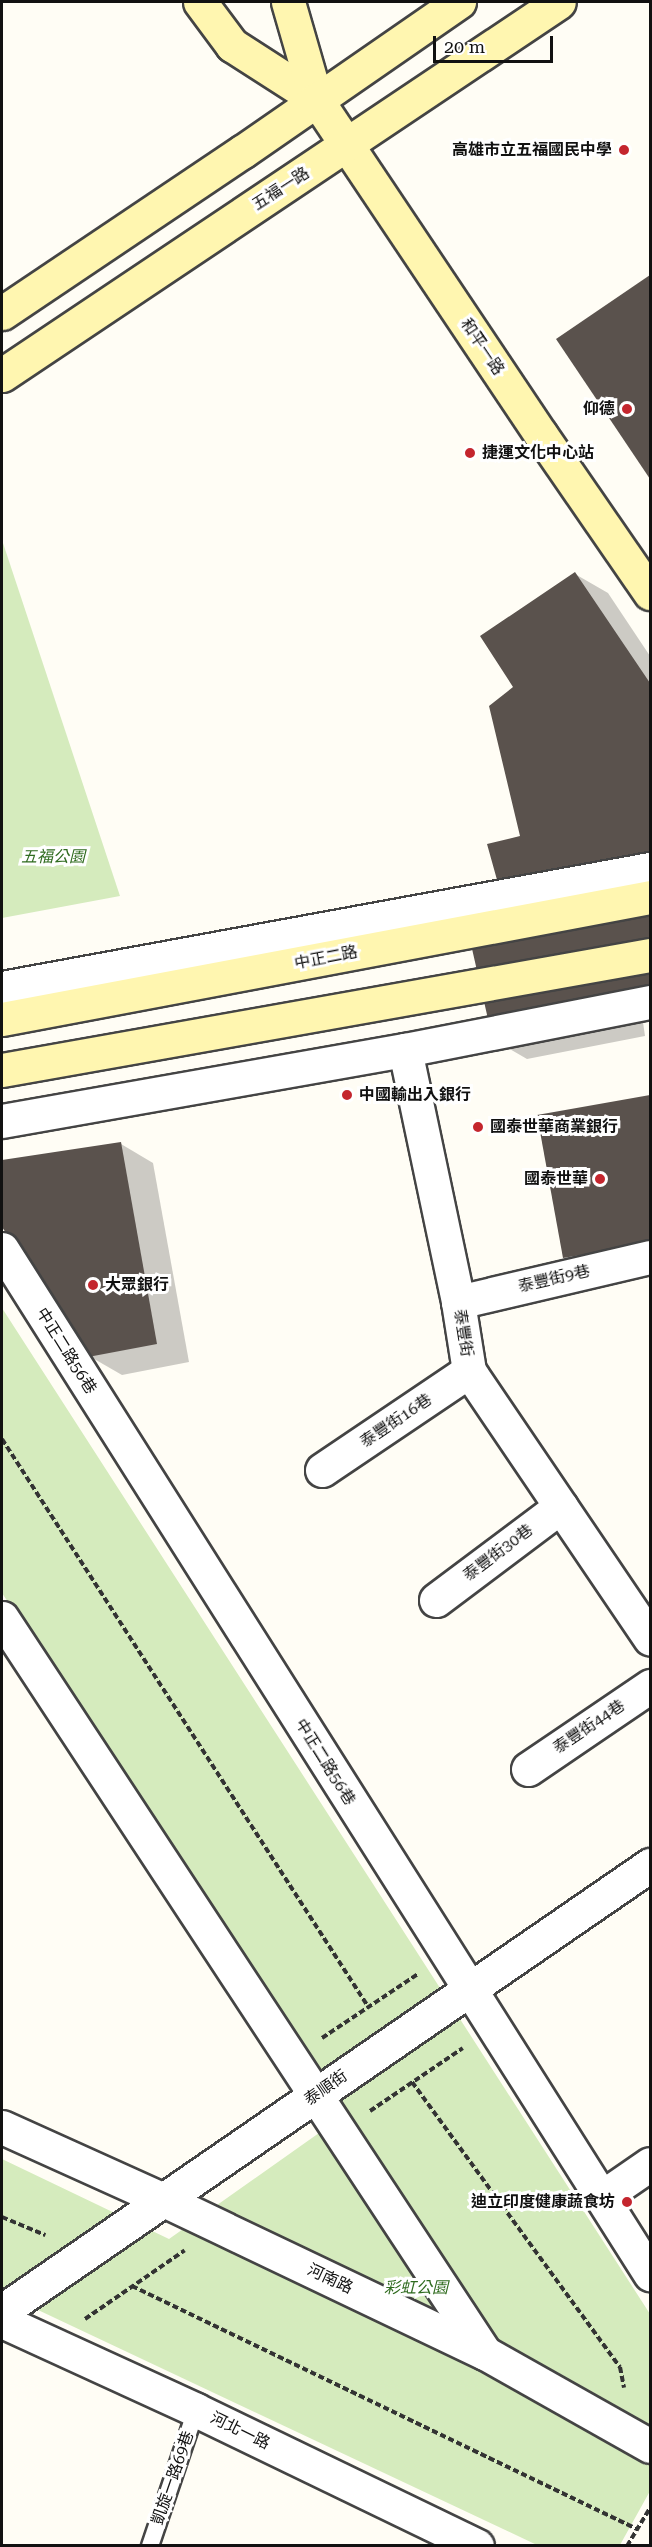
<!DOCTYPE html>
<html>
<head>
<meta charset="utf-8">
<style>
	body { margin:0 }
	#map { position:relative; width:652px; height:2547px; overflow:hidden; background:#fffdf5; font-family:"Roboto Serif","Noto Sans TC",serif }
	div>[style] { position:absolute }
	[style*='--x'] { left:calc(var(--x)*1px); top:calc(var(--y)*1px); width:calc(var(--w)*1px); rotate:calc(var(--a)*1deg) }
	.green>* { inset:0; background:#d5ebbd }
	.shadow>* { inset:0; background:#0003 }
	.building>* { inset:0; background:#5a524d }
	.path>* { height:4px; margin-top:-2px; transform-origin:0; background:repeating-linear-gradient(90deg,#333 0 6px,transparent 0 9px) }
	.roads { filter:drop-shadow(2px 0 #444) drop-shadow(-2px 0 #444) drop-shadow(0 2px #444) drop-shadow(0 -2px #444) }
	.lane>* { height:16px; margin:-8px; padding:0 8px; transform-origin:8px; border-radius:8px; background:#fff }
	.street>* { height:33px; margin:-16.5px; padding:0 16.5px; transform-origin:16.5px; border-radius:16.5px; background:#fff }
	.secondary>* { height:33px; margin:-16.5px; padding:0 16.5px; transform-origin:16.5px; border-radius:16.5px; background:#fff6b0 }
	.dots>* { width:16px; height:16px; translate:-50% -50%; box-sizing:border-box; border:3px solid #fff; border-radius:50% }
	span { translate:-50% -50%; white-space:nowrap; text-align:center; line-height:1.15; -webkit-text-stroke:6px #fff; paint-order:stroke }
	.poi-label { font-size:16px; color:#111; font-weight:700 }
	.right { translate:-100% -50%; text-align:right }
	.left { translate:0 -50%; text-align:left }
	.street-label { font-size:16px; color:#111 }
	.park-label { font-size:16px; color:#2f6b1f; font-style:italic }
	.frame { position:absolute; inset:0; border:3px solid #111; pointer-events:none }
	.scale { position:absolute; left:433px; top:36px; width:120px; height:27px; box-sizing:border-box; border:3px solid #111; border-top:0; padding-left:8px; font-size:18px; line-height:21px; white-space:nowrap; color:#111; -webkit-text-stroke:4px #fff; paint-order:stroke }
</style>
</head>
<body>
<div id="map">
	<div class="green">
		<div style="clip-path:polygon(2px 540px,120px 896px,2px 918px)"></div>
		<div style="clip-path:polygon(2px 1308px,650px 2314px,650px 2491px,620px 2545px,537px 2545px,2px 2293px,2px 2159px,169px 2239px,343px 2116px,2px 1593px)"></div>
	</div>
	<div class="shadow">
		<div style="clip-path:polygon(650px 277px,650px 476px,558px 339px)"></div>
		<div style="clip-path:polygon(575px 574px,608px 593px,650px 656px,650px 1014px,642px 1015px,645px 1036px,527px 1059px,494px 1040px,501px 889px,522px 837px,515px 688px)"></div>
		<div style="clip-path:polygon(650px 1097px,650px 1267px,597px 1276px,564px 1257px,539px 1116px)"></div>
		<div style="clip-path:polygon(121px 1144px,153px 1163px,189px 1362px,122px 1375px,89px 1356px,2px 1224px,2px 1162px)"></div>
	</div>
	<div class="building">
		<div style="clip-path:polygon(650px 275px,650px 479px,556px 339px)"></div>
		<div style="clip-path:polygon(575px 572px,650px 683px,650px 990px,493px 1041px,460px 896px,499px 887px,487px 844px,520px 836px,489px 706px,513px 687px,480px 636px)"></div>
		<div style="clip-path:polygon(650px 1095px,650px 1243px,563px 1258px,537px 1115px)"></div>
		<div style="clip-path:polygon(121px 1142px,157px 1344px,88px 1357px,2px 1227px,2px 1160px)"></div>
	</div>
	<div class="path">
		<div style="--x:2;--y:1439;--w:677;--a:57.18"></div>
		<div style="--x:322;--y:2038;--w:115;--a:-33.7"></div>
		<div style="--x:412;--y:2082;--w:353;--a:53.9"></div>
		<div style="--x:620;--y:2367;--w:21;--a:79"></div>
		<div style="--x:370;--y:2111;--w:112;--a:-34.1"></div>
		<div style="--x:2;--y:2217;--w:47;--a:22.7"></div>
		<div style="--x:132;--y:2286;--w:560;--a:25.7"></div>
		<div style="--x:85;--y:2319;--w:121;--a:-34.6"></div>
		<div style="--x:627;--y:2546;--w:44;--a:-58.8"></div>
	</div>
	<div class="roads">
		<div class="lane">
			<div style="--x:150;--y:2546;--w:144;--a:-71.3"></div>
		</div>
		<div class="street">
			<div style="--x:2;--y:988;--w:659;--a:-10.41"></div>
			<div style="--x:405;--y:1050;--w:258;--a:78.1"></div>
			<div style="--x:458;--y:1302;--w:70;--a:80.9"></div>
			<div style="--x:469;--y:1371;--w:323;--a:55.9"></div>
			<div style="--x:2;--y:1121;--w:409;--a:-10"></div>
			<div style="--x:405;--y:1050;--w:250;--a:-11.1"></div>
			<div style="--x:2;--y:1249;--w:1213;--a:57.7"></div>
			<div style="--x:458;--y:1302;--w:197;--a:-13.2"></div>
			<div style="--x:322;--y:1470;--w:177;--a:-34"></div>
			<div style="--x:436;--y:1600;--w:156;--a:-36.9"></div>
			<div style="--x:2;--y:1618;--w:879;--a:56.69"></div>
			<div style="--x:528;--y:1769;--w:148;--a:-34.2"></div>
			<div style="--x:2;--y:2127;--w:178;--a:24.3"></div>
			<div style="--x:164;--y:2200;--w:356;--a:25.5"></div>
			<div style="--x:485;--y:2353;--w:189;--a:29.4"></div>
			<div style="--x:602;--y:2197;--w:58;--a:-34.5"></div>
			<div style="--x:2;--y:2311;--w:787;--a:-34.54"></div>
			<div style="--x:2;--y:2321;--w:213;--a:24.6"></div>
			<div style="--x:196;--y:2410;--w:312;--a:25.8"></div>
		</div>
		<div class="secondary">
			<div style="--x:200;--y:2;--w:54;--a:53.3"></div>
			<div style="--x:232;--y:45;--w:100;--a:32.7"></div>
			<div style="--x:288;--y:2;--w:101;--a:73.9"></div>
			<div style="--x:316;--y:99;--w:404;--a:56.2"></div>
			<div style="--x:541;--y:435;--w:192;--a:55.4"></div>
			<div style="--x:2;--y:313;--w:289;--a:-33.9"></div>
			<div style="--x:242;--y:152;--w:264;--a:-34.7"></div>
			<div style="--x:2;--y:375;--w:670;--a:-33.81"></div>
			<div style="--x:2;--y:1019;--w:659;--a:-10.66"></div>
			<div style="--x:2;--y:1070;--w:658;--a:-10.06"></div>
		</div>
	</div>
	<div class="dots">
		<div style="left:624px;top:150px;background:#c4262e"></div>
		<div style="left:627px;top:409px;background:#c4262e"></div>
		<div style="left:470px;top:453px;background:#c4262e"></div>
		<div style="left:347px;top:1095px;background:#c4262e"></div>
		<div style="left:478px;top:1127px;background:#c4262e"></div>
		<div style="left:600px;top:1179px;background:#c4262e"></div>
		<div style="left:93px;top:1285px;background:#c4262e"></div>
		<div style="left:627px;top:2202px;background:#c4262e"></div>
	</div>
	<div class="poi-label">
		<span class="right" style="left:612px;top:150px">高雄市立五福國民中學</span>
		<span class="right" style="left:615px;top:409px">仰德</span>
		<span class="left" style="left:482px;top:453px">捷運文化中心站</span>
		<span class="left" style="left:359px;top:1095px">中國輸出入銀行</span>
		<span class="left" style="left:490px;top:1127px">國泰世華商業銀行</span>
		<span class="right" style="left:588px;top:1179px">國泰世華</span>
		<span class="left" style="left:105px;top:1285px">大眾銀行</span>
		<span class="right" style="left:615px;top:2202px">迪立印度健康蔬食坊</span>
	</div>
	<div class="street-label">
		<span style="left:281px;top:189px;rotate:-33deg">五福一路</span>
		<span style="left:482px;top:347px;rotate:56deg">和平一路</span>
		<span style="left:326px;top:958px;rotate:-11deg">中正二路</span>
		<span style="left:554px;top:1279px;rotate:-13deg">泰豐街9巷</span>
		<span style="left:463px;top:1333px;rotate:81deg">泰豐街</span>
		<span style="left:66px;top:1351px;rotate:58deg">中正二路56巷</span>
		<span style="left:396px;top:1421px;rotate:-34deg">泰豐街16巷</span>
		<span style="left:498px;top:1553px;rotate:-37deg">泰豐街30巷</span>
		<span style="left:589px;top:1727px;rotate:-34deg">泰豐街44巷</span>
		<span style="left:325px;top:1762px;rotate:58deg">中正二路56巷</span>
		<span style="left:326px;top:2088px;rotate:-35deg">泰順街</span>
		<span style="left:330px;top:2279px;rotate:25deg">河南路</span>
		<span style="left:240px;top:2431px;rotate:26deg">河北一路</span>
		<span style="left:173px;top:2478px;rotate:-71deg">凱旋一路69巷</span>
	</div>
	<div class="park-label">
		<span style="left:53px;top:857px">五福公園</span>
		<span style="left:416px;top:2288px">彩虹公園</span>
	</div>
	<div class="frame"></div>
	<div class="scale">20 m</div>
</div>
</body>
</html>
